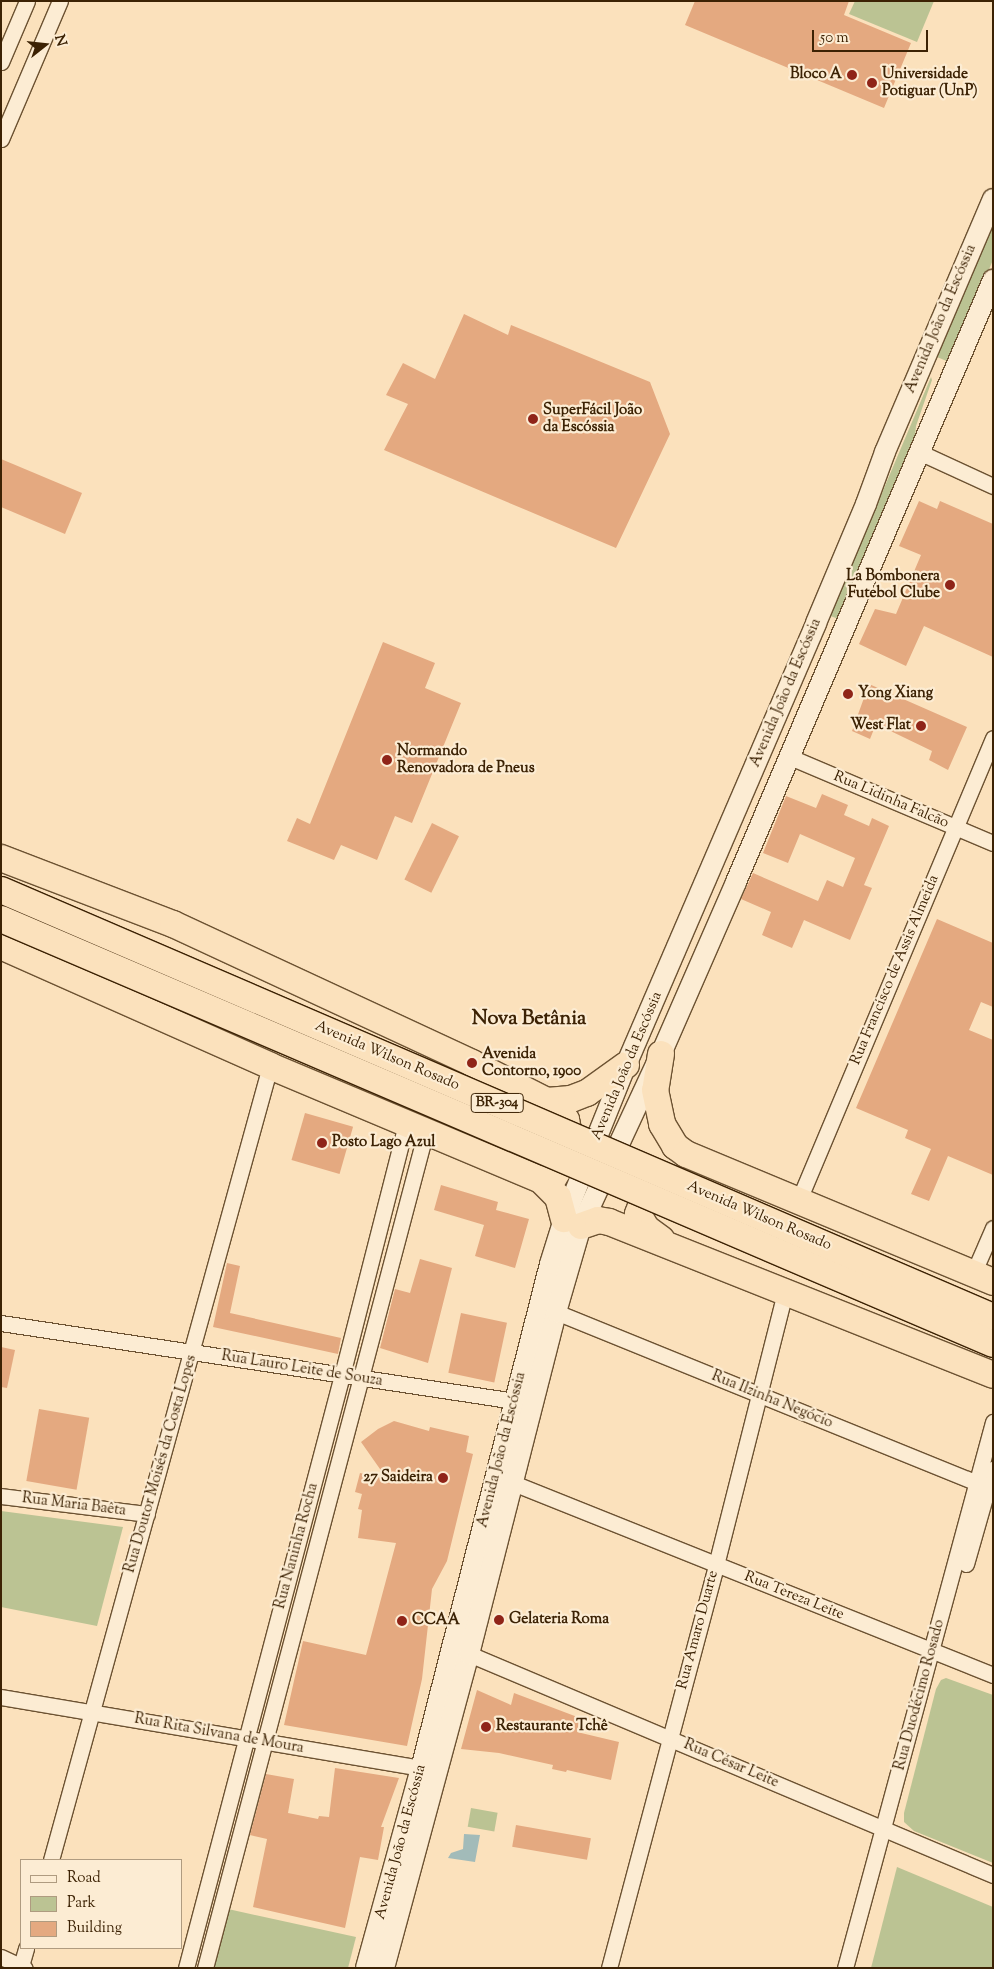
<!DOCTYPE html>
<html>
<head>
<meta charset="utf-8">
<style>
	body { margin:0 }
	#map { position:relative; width:994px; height:1969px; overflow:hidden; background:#fbe1bc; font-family:"Sorts Mill Goudy",serif }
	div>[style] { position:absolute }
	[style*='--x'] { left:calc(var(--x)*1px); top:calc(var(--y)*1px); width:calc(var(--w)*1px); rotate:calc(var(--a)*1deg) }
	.green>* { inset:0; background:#bbc393; transform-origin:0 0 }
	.water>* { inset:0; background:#a2bbb9 }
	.building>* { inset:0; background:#e4a980; transform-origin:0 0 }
	.roads { filter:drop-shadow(1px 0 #6c5232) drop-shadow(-1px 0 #6c5232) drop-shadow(0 1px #6c5232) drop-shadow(0 -1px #6c5232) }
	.street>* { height:15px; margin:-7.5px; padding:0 7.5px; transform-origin:7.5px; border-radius:7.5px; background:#fcecd3 }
	.secondary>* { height:20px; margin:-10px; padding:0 10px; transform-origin:10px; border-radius:10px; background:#fcecd3 }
	.highway>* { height:26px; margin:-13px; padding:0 13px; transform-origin:13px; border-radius:13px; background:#fbe1bc }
	.bridges { filter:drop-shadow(1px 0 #3c2204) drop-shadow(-1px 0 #3c2204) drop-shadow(0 1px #3c2204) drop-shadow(0 -1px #3c2204) }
	.highway-bridge>* { height:26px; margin:-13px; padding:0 13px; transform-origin:13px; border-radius:13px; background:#fbe1bc }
	.dots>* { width:14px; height:14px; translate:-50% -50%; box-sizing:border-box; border:2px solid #fcecd3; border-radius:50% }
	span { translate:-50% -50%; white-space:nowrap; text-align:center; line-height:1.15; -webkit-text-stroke:4.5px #fcecd3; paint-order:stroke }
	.shield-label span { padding:1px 4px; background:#fcecd3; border:1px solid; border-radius:4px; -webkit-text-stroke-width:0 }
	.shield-label { font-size:14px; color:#3c2204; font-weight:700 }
	.poi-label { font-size:15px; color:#3c2204; font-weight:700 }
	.left { translate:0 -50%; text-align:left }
	.right { translate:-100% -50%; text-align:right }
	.street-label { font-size:15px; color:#3c2204 }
	.district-label { font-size:20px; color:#3c2204; font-weight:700 }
	.frame { position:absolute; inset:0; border:2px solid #3c2204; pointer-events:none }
	.legend { position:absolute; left:20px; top:1859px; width:162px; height:90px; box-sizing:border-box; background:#fcecd3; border:1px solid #af9b80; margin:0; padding:6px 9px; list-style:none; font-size:15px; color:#3c2204 }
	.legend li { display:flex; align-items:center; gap:10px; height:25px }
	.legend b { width:25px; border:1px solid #af9b80 }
	.north { position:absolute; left:20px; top:20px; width:50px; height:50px; -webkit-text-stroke:4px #fcecd3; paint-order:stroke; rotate:74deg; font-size:14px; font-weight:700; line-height:20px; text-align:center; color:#3c2204 }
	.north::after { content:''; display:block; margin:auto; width:18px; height:22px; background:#3c2204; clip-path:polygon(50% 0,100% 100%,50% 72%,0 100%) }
	.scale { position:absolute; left:812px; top:30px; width:116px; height:22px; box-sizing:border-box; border:2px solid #3c2204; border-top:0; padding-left:6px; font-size:15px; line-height:18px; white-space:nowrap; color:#3c2204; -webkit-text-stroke:4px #fcecd3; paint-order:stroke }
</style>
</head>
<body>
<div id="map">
	<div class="green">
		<div style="clip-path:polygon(855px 1px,934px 1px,917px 42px,849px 14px)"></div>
		<div style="clip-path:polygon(993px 225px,993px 260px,949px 362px,937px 357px)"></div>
		<div style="clip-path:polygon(931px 377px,932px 380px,916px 426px,914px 448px,839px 619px,830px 616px)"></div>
		<div style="clip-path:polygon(1px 1511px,123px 1527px,97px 1626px,1px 1607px)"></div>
		<div style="clip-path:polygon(946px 1678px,993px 1695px,993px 1863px,914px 1831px,904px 1822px,904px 1813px,936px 1689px,941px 1680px)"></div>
		<div style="left:471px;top:1808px;width:27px;height:19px;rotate:10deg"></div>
		<div style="clip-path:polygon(897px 1867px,993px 1907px,993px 1968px,871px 1968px)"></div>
		<div style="clip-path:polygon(228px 1909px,356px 1937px,348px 1968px,214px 1968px)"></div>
	</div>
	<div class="water">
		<div style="clip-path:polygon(464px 1834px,480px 1835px,475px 1862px,448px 1858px,451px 1853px,463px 1849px)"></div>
	</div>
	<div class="building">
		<div style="clip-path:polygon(695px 1px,849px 1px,844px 15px,911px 43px,884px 108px,685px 25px)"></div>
		<div style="clip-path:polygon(464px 314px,508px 335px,511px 325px,650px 382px,670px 434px,616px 548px,384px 450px,408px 404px,386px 395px,403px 363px,435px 379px)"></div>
		<div style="clip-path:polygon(1px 459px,82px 493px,65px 534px,1px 507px)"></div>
		<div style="clip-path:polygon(919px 501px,937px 509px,940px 501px,993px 524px,993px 657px,924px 626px,906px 666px,859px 644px,875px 609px,896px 614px,921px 555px,899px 546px)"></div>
		<div style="clip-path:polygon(383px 642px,435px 663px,425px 688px,461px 703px,412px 823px,395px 816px,377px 860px,341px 845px,334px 860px,287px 841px,297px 818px,310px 824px)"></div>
		<div style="clip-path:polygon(869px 684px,967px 727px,948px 770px,929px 760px,932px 751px,876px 724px,870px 739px,852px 731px)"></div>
		<div style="clip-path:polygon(822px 794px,848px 805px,844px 815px,869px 826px,872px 818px,889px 826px,864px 885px,872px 888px,850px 940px,804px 920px,792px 948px,762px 935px,771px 912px,741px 899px,753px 873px,818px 901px,827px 880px,843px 887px,855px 858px,800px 834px,788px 863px,763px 853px,786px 796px,816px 808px)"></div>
		<div style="left:432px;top:823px;width:30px;height:63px;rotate:26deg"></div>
		<div style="clip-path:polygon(937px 919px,993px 943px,993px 1007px,981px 1002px,969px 1030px,993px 1040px,993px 1175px,948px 1156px,929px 1201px,911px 1194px,931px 1149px,905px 1138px,908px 1130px,856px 1108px)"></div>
		<div style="left:305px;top:1113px;width:50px;height:49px;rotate:16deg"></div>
		<div style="clip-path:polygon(441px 1185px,498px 1202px,496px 1210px,529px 1219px,515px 1268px,475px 1256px,484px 1225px,434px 1210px)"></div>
		<div style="clip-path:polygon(420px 1259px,452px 1268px,428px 1363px,380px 1348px,395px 1289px,410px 1293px)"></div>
		<div style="clip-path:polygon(227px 1263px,240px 1266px,230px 1313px,341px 1338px,338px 1354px,213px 1327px)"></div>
		<div style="left:461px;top:1313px;width:47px;height:61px;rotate:12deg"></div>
		<div style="clip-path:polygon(1px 1347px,15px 1350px,7px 1388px,1px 1387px)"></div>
		<div style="left:39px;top:1409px;width:51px;height:73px;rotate:10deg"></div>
		<div style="clip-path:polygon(394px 1421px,429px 1431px,430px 1427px,469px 1436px,466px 1452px,473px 1454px,447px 1561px,432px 1589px,422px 1679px,407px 1746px,284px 1725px,303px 1641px,366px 1655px,396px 1543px,358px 1538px,362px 1510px,358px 1509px,362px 1494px,355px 1492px,360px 1473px,387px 1479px,361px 1442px,378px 1429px)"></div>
		<div style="clip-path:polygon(477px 1690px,511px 1705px,514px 1693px,580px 1718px,577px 1732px,619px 1742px,611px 1780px,567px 1770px,566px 1772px,552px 1769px,553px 1765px,499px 1753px,461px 1749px)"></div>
		<div style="clip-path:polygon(335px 1768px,399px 1778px,381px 1827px,384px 1827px,378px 1860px,360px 1857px,345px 1928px,253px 1907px,267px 1839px,250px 1835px,266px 1774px,294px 1779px,288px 1813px,318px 1819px,319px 1816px,329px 1817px)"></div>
		<div style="left:516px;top:1825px;width:76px;height:22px;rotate:10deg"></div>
	</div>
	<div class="roads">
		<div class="street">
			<div style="--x:1;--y:62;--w:66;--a:-66.9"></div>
			<div style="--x:1;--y:139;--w:150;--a:-66.9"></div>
			<div style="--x:919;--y:452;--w:81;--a:24.7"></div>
			<div style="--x:790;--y:757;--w:220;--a:23"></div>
			<div style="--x:798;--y:1202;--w:503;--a:-67.2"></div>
			<div style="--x:973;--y:1274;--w:50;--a:-66.5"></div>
			<div style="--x:556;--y:1312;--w:463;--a:22.1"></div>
			<div style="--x:1;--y:1323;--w:520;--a:8.63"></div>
			<div style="--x:513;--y:1483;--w:517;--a:21.8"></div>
			<div style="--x:1;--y:1496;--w:147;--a:7"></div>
			<div style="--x:966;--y:1564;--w:99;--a:-74.1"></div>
			<div style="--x:469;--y:1654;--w:569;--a:22.87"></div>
			<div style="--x:1;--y:1697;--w:436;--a:9.6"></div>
			<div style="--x:51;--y:1860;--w:824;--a:-74.58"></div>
			<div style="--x:1;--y:1957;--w:26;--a:25"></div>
			<div style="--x:21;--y:1966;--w:19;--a:-74"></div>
			<div style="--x:186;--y:1968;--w:613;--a:-75.26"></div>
			<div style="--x:342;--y:1375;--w:260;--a:-75.7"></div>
			<div style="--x:205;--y:1968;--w:866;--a:-75.21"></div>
			<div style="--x:609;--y:1968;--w:417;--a:-75.1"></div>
			<div style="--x:716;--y:1565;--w:281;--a:-75.8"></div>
			<div style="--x:845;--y:1968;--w:566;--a:-74.83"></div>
		</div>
		<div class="secondary">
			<div style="--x:366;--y:1968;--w:206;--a:-74.6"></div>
			<div style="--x:421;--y:1769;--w:521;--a:-75.67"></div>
			<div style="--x:550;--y:1264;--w:47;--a:-72.7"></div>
			<div style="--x:564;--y:1219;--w:166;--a:-68.1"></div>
			<div style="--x:626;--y:1065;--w:481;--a:-66.7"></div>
			<div style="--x:816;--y:623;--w:129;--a:-67.2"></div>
			<div style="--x:866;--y:504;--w:55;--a:-69.9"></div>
			<div style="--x:885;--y:452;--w:275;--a:-66.9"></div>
			<div style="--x:384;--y:1968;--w:325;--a:-74.9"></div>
			<div style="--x:469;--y:1654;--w:353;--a:-75.7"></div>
			<div style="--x:556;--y:1312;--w:90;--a:-73.8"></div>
			<div style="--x:581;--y:1226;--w:190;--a:-65.1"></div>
			<div style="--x:661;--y:1054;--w:188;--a:-66.4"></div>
			<div style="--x:736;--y:882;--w:655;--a:-66.88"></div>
		</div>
		<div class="highway">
			<div style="--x:1;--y:858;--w:184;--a:21"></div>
			<div style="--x:173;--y:924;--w:330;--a:24.9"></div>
			<div style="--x:472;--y:1063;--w:84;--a:26.9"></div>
			<div style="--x:547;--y:1101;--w:16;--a:38"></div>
			<div style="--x:560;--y:1111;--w:11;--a:56"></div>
			<div style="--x:566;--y:1120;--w:19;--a:78"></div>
			<div style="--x:570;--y:1139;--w:19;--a:102"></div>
			<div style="--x:566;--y:1158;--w:22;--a:122"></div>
			<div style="--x:554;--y:1177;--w:13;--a:167"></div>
			<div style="--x:1;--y:946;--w:295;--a:24"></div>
			<div style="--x:270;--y:1066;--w:294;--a:22.8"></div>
			<div style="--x:541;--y:1180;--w:24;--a:45"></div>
			<div style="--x:558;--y:1197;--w:23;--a:75"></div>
			<div style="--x:661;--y:1054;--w:36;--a:99"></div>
			<div style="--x:655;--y:1090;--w:35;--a:78"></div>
			<div style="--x:662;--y:1124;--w:26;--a:59"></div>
			<div style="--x:675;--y:1146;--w:14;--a:36"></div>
			<div style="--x:686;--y:1154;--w:333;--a:22.6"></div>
			<div style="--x:547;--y:1101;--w:24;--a:-5"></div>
			<div style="--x:571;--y:1099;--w:17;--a:-21"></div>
			<div style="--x:587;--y:1093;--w:48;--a:-35.7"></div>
			<div style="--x:653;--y:1174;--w:43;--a:110.6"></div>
			<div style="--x:638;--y:1214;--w:16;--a:60"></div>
			<div style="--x:646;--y:1228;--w:19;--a:36"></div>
			<div style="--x:581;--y:1226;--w:18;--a:-19"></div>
			<div style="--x:598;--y:1220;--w:11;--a:10"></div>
			<div style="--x:609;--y:1222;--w:413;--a:21.7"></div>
		</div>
	</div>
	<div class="bridges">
		<div class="highway-bridge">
			<div style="--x:1;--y:890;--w:1080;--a:23.29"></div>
			<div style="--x:1;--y:919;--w:1079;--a:23.19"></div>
		</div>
	</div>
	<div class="dots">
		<div style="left:852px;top:75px;background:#8f2418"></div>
		<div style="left:872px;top:83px;background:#8f2418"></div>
		<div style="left:533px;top:419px;background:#8f2418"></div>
		<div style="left:950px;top:585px;background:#8f2418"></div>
		<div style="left:848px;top:694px;background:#8f2418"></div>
		<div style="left:921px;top:726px;background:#8f2418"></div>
		<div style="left:387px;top:760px;background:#8f2418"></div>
		<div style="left:472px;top:1063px;background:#8f2418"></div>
		<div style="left:322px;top:1143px;background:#8f2418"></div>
		<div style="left:443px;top:1478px;background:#8f2418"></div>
		<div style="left:499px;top:1620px;background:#8f2418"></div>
		<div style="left:402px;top:1621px;background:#8f2418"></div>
		<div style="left:486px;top:1727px;background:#8f2418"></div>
	</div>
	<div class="shield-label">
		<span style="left:497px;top:1103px">BR-304</span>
	</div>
	<div class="poi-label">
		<span class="left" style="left:882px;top:83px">Universidade<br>Potiguar (UnP)</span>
		<span class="right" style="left:842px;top:75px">Bloco A</span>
		<span class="left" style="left:543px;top:419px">SuperFácil João<br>da Escóssia</span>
		<span class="right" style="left:940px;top:585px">La Bombonera<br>Futebol Clube</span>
		<span class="left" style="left:858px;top:694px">Yong Xiang</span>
		<span class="right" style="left:911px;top:726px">West Flat</span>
		<span class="left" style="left:397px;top:760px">Normando<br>Renovadora de Pneus</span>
		<span class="left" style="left:482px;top:1063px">Avenida<br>Contorno, 1900</span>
		<span class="left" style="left:332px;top:1143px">Posto Lago Azul</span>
		<span class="right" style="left:433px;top:1478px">27 Saideira</span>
		<span class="left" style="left:509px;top:1620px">Gelateria Roma</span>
		<span class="left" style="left:412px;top:1621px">CCAA</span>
		<span class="left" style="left:496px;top:1727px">Restaurante Tchê</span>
	</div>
	<div class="street-label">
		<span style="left:941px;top:319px;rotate:-67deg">Avenida João da Escóssia</span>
		<span style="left:786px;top:693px;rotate:-67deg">Avenida João da Escóssia</span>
		<span style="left:891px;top:800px;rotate:23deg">Rua Lidinha Falcão</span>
		<span style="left:895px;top:970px;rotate:-67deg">Rua Francisco de Assis Almeida</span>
		<span style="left:387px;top:1056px;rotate:23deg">Avenida Wilson Rosado</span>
		<span style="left:627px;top:1066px;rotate:-67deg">Avenida João da Escóssia</span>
		<span style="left:759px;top:1216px;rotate:23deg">Avenida Wilson Rosado</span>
		<span style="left:302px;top:1369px;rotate:9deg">Rua Lauro Leite de Souza</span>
		<span style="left:772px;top:1400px;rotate:22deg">Rua Ilzinha Negócio</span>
		<span style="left:502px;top:1450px;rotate:-76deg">Avenida João da Escóssia</span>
		<span style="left:161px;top:1464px;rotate:-74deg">Rua Doutor Moisés da Costa Lopes</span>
		<span style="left:74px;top:1505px;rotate:7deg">Rua Maria Baêta</span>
		<span style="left:297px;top:1546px;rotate:-75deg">Rua Naninha Rocha</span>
		<span style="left:794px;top:1596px;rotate:22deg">Rua Tereza Leite</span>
		<span style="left:698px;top:1630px;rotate:-75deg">Rua Amaro Duarte</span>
		<span style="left:920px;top:1695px;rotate:-75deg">Rua Duodécimo Rosado</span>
		<span style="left:219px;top:1734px;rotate:10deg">Rua Rita Silvana de Moura</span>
		<span style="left:731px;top:1764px;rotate:23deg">Rua César Leite</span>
		<span style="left:401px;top:1842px;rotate:-75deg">Avenida João da Escóssia</span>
	</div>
	<div class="district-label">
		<span style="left:529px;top:1019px">Nova Betânia</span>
	</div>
	<div class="frame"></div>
	<ul class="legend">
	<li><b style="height:6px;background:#fcecd3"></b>Road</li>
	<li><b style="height:14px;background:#bbc393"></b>Park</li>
	<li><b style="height:14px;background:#e4a980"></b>Building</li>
	</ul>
	<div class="north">N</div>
	<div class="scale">50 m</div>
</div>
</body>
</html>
